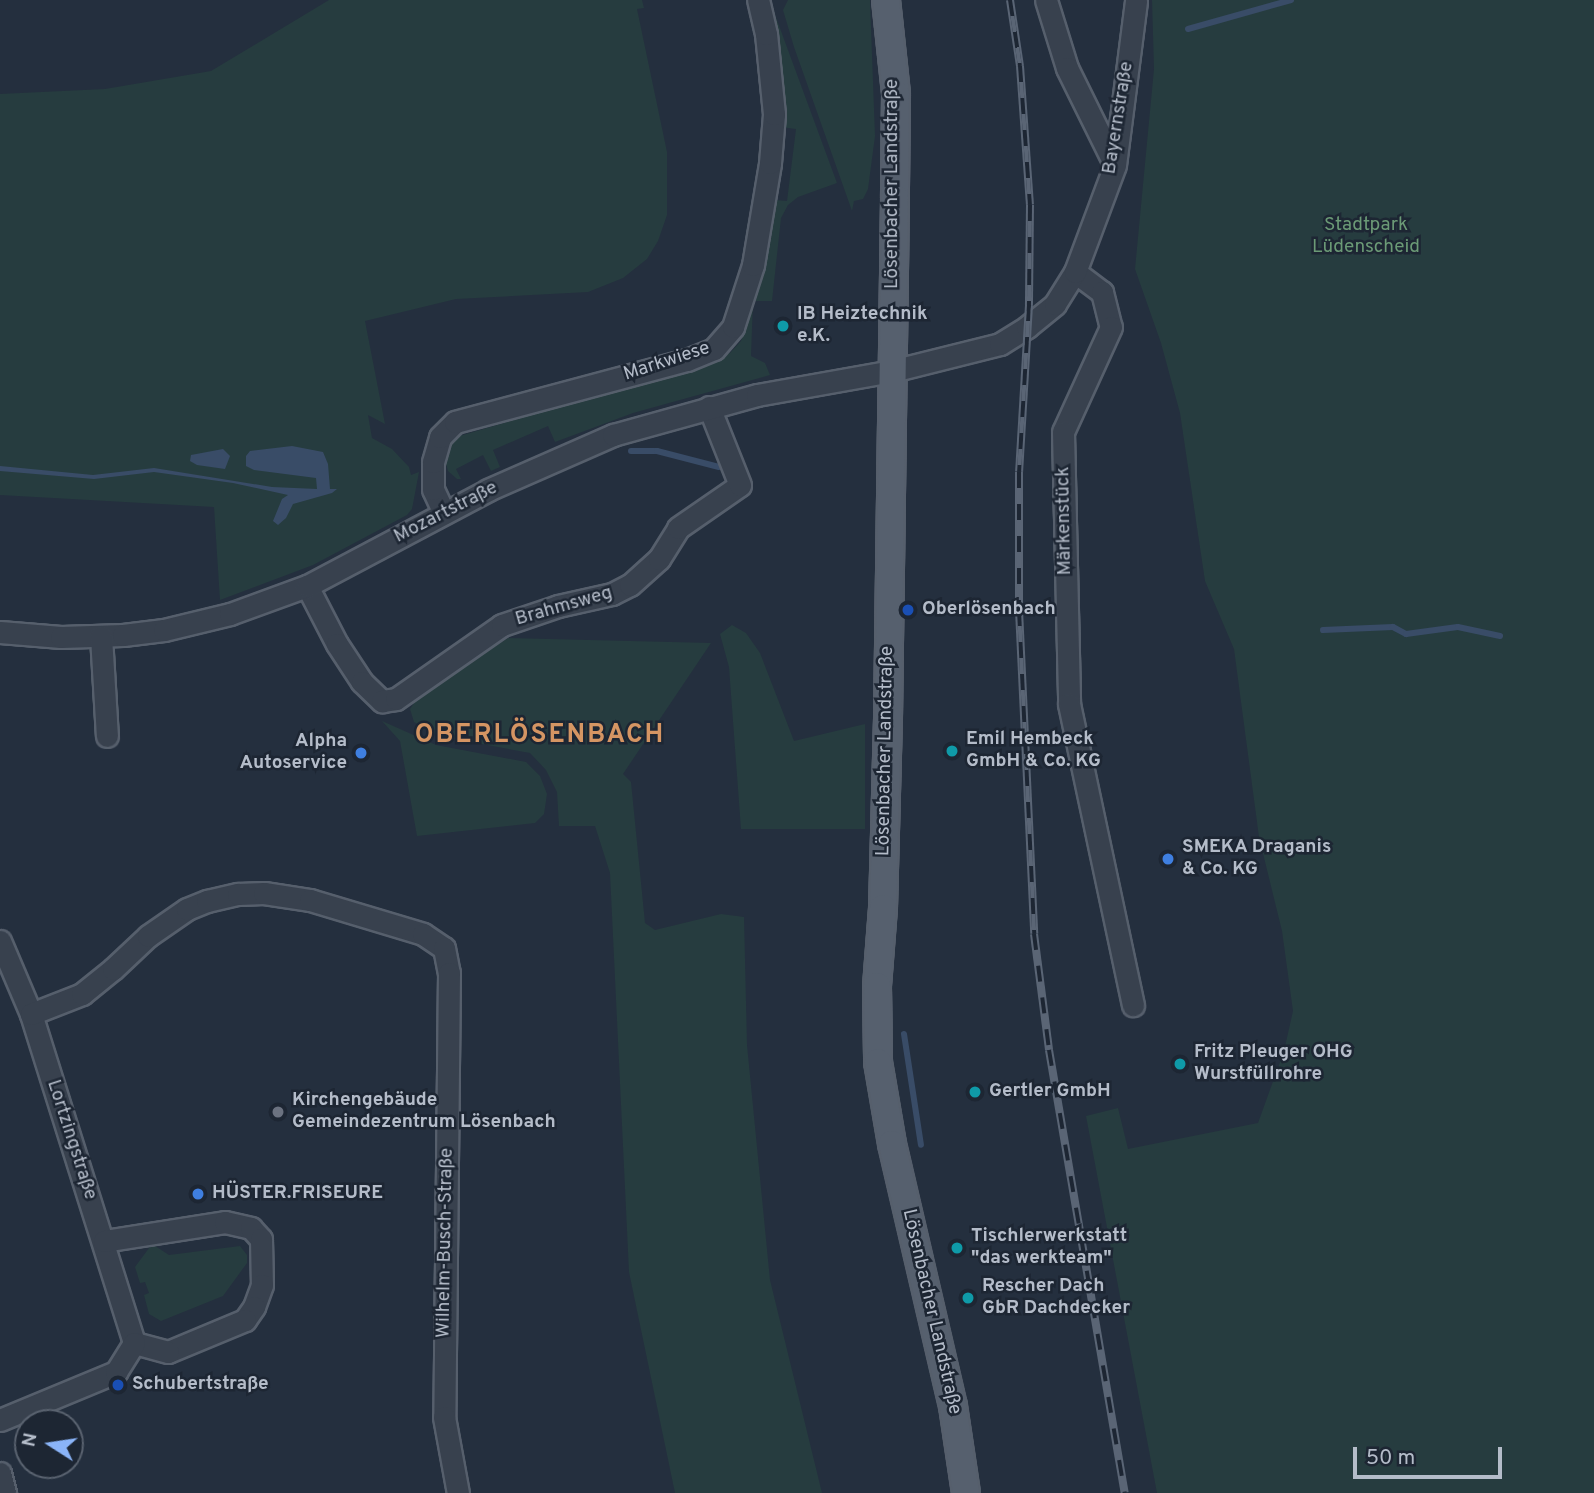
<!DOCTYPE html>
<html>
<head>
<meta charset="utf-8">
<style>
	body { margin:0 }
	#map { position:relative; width:1594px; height:1493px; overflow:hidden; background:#242f3e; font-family:Overpass,sans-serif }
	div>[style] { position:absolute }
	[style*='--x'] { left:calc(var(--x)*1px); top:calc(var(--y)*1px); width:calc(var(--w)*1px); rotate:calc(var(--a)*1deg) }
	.green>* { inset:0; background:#263c3f }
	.water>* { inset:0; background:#394c67 }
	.stream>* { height:6px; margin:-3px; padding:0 3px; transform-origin:3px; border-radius:3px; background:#394c67 }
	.roads { filter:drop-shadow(2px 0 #565f6c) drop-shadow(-2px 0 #565f6c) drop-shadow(0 2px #565f6c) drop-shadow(0 -2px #565f6c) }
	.minor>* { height:21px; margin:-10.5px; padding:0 10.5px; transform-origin:10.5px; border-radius:10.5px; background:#38414e }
	.major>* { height:26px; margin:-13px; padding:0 13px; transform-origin:13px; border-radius:13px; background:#56606e }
	.rail>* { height:8px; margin-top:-4px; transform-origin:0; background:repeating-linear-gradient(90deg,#1d2633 0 16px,#5a6575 0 32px); box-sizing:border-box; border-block:2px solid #5a6575 }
	.dots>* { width:19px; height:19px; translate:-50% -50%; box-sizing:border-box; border:4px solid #1d2633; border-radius:50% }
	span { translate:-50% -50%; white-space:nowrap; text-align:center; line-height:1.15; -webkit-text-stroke:5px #1d2633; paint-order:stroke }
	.street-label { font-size:19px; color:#b4bcc9 }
	.park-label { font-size:19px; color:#6b9a76 }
	.poi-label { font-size:19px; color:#b4bcc9; font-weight:700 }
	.left { translate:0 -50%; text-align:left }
	.right { translate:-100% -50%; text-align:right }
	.district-label { font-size:26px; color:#d59563; font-weight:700; letter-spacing:2px }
	.north { position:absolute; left:14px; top:1409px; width:70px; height:70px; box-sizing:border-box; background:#1d2633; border:2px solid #59626f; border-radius:50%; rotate:282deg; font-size:19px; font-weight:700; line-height:28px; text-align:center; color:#b4bcc9 }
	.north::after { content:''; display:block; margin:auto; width:24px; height:32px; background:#8ab4f8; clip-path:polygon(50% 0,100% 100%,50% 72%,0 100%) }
	.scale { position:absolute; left:1353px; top:1447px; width:149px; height:32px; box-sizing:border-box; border:4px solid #b4bcc9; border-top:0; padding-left:9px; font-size:21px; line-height:24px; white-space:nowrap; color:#b4bcc9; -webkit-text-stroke:5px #1d2633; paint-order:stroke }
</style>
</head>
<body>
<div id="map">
	<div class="green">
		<div style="clip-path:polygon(329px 0,642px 0,644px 8px,637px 9px,667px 152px,667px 215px,658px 241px,647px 259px,623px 278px,588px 292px,456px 299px,365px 321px,385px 424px,368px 415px,372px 438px,392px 449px,409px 467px,411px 475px,419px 472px,412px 509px,407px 515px,313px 565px,220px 600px,214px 507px,0 495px,0 94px,105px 89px,211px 71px)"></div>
		<div style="clip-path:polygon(788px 0,870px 0,875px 136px,868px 189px,863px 199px,854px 201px,852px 211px,794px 47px,783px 10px)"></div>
		<div style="clip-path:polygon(1152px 0,1594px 0,1594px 1493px,1157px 1493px,1086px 1116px,1118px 1108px,1128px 1149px,1258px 1123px,1284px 1051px,1293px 1011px,1282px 931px,1259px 837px,1234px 649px,1205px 581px,1180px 413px,1161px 343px,1135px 269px,1154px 69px)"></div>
		<div style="clip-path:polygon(774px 12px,837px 183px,798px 197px,788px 205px,781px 218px,772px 301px,753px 301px,751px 356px,765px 363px,770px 375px,633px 413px,555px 442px,548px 426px,493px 450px,500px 467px,491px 471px,483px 455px,456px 469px,461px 479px,457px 479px,448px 471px,445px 460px,447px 450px,456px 437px,706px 364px,730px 353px,741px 341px,774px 200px,787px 201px,796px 129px,781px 127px,768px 13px)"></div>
		<div style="clip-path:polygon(732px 625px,746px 633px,760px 653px,794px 741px,865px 724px,865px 829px,741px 829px,729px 667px,720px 634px)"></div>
		<div style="clip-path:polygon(508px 638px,711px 643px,623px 774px,631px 782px,645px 923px,655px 930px,721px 914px,744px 917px,747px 1045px,770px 1280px,822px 1493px,675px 1493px,629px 1272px,610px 873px,595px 826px,559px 826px,557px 792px,546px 770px,530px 753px,439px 736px,414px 722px,410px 709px,418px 697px)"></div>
		<div style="clip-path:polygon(382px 721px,436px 745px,526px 762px,540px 776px,547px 794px,544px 814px,535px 823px,417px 836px,400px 741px)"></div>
		<div style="clip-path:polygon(152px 1244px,169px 1255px,240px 1246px,247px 1255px,247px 1263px,223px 1296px,161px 1321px,149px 1314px,144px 1295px,149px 1293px,145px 1282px,140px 1283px,135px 1267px)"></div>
	</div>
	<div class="water">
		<div style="clip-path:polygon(292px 446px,323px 452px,328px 464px,330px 489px,337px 489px,332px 493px,293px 504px,286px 518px,278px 525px,273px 521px,282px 499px,288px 495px,233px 483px,154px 472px,94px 479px,0 471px,0 466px,93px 475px,154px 468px,272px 487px,317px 489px,316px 478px,254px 470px,246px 466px,246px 456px,250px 451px)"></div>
		<div style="clip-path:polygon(223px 449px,230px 456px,225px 469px,197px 465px,190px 461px,191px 455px)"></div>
	</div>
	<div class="stream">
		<div style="--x:1188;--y:29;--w:107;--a:-15.7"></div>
		<div style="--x:631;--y:451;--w:26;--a:0"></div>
		<div style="--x:657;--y:451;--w:64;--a:14.5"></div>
		<div style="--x:1323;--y:630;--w:70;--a:-2.5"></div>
		<div style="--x:1393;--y:627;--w:15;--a:28"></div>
		<div style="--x:1406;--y:634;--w:52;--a:-7.7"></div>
		<div style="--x:1458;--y:627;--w:43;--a:12.1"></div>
		<div style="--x:904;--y:1034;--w:112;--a:81.3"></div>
	</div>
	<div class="roads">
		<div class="minor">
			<div style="--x:1046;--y:0;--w:71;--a:72.8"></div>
			<div style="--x:1067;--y:68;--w:106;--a:63.7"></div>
			<div style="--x:1075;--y:272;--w:34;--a:37"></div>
			<div style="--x:1102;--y:292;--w:36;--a:76"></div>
			<div style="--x:1111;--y:327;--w:115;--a:114.6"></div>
			<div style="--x:1063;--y:432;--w:272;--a:88.7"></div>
			<div style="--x:1069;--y:704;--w:308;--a:78"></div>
			<div style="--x:444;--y:513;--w:26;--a:-115"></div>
			<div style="--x:433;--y:489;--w:27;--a:-90"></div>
			<div style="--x:433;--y:462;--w:26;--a:-74"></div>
			<div style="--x:440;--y:437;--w:21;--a:-45"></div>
			<div style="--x:455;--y:422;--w:240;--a:-15"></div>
			<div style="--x:687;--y:360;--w:29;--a:-22"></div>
			<div style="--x:714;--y:349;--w:29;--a:-49"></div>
			<div style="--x:733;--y:327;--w:65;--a:-72.1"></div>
			<div style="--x:753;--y:265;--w:103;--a:-80.5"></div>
			<div style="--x:770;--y:163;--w:49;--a:-85.3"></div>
			<div style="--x:774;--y:114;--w:80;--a:-95.7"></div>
			<div style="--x:766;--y:34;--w:35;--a:-103"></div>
			<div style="--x:307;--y:586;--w:65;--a:62.7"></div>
			<div style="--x:337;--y:644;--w:45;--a:56.7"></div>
			<div style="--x:362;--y:682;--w:28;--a:44"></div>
			<div style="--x:382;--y:701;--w:14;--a:-8"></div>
			<div style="--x:396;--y:699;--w:129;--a:-34.9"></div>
			<div style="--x:502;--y:625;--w:59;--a:-18.7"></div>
			<div style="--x:558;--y:606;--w:55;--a:-12.5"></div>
			<div style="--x:612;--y:594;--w:20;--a:-27"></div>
			<div style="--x:630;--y:585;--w:39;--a:-42"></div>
			<div style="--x:659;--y:559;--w:36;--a:-58"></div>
			<div style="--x:678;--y:528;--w:75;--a:-34.7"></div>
			<div style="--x:740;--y:485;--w:84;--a:-111.7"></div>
			<div style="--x:0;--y:632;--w:61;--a:4.7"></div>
			<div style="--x:61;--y:637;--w:62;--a:-1.8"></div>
			<div style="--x:123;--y:635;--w:41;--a:-7"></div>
			<div style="--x:164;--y:630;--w:68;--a:-13.6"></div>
			<div style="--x:230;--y:614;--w:82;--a:-20"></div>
			<div style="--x:307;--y:586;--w:205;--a:-27.9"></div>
			<div style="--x:488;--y:490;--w:137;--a:-23.7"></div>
			<div style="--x:613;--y:435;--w:149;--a:-15.5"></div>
			<div style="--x:757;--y:395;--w:137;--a:-10.1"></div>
			<div style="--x:892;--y:371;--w:111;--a:-14"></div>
			<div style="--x:1000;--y:344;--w:32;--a:-32"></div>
			<div style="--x:1027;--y:327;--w:36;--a:-39"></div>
			<div style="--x:1055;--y:304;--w:38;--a:-58"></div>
			<div style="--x:1075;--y:272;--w:114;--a:-69.5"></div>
			<div style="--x:1115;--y:165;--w:166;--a:-82.7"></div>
			<div style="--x:101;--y:636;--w:100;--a:86.6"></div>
			<div style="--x:0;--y:941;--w:79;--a:67"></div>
			<div style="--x:31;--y:1014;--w:345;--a:72.6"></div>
			<div style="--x:31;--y:1014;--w:55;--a:-21.4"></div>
			<div style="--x:82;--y:994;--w:40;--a:-39"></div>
			<div style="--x:113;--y:969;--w:48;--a:-43.3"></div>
			<div style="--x:148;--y:936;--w:47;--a:-34.7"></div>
			<div style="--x:187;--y:909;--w:22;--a:-22"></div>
			<div style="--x:207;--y:901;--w:32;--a:-13"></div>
			<div style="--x:238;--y:894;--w:26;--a:-2"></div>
			<div style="--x:264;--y:893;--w:47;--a:8.7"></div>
			<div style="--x:310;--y:900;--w:118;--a:16.7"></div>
			<div style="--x:423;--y:934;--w:25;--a:34"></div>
			<div style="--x:444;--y:948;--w:25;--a:79"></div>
			<div style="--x:449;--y:973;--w:444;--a:90.6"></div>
			<div style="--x:444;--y:1417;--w:77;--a:79.6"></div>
			<div style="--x:104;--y:1241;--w:122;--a:-8.9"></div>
			<div style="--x:225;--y:1222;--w:27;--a:13"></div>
			<div style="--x:251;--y:1228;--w:15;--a:48"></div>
			<div style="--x:261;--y:1239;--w:46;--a:88.8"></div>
			<div style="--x:262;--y:1285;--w:23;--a:110"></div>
			<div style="--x:254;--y:1307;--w:16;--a:125"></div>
			<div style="--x:245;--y:1320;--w:83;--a:157.4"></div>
			<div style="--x:168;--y:1352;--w:35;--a:-165"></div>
			<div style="--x:0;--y:1420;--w:126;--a:-22.5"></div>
			<div style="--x:116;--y:1372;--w:34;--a:-58"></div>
			<div style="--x:0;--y:1473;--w:21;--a:76"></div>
		</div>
		<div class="major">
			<div style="--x:886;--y:0;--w:95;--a:83.9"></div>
			<div style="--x:896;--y:94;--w:104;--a:90.6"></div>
			<div style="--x:895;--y:198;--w:520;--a:90.77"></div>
			<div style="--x:888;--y:718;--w:190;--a:91.5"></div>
			<div style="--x:883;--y:908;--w:78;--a:94.4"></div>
			<div style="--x:877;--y:986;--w:76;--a:89.2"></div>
			<div style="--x:878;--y:1062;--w:83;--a:80.3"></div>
			<div style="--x:892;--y:1144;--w:269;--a:76.9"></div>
			<div style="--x:953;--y:1406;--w:88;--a:81.5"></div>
		</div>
	</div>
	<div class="rail">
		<div style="--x:1010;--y:0;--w:67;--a:81.4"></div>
		<div style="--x:1020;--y:66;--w:139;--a:85.9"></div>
		<div style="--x:1030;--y:205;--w:100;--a:90.6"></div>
		<div style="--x:1029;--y:305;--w:167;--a:93.4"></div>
		<div style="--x:1019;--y:472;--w:138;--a:90"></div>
		<div style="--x:1019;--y:610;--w:324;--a:87.3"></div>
		<div style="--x:1034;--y:934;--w:117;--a:82.6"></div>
		<div style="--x:1049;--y:1050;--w:449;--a:80.3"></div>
	</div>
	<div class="dots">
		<div style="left:783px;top:326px;background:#0f9aa8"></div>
		<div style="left:908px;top:610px;background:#1a4fb4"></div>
		<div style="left:952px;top:751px;background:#0f9aa8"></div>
		<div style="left:361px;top:753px;background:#3f7fe0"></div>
		<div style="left:1168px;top:859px;background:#3f7fe0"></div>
		<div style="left:1180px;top:1064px;background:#0f9aa8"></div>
		<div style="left:975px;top:1092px;background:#0f9aa8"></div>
		<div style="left:278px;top:1112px;background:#6b7280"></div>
		<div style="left:198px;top:1194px;background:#3f7fe0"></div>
		<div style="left:957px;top:1248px;background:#0f9aa8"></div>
		<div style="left:968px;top:1298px;background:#0f9aa8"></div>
		<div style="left:118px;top:1385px;background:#1a4fb4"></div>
	</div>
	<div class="street-label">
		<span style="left:1119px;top:118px;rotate:-81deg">Bayernstraße</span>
		<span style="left:893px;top:184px;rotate:-90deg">Lösenbacher Landstraße</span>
		<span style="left:667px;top:362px;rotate:-18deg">Markwiese</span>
		<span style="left:446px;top:513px;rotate:-27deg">Mozartstraße</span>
		<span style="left:1065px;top:521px;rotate:-91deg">Märkenstück</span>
		<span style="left:564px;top:607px;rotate:-16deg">Brahmsweg</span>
		<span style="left:886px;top:751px;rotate:-89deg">Lösenbacher Landstraße</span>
		<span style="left:71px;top:1140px;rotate:72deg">Lortzingstraße</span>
		<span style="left:446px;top:1243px;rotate:-89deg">Wilhelm-Busch-Straße</span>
		<span style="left:931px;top:1312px;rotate:77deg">Lösenbacher Landstraße</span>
	</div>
	<div class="park-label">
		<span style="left:1366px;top:237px">Stadtpark<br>Lüdenscheid</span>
	</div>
	<div class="poi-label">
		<span class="left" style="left:797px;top:326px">IB Heiztechnik<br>e.K.</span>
		<span class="left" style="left:922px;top:610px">Oberlösenbach</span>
		<span class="left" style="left:966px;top:751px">Emil Hembeck<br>GmbH &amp; Co. KG</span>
		<span class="right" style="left:347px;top:753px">Alpha<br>Autoservice</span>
		<span class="left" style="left:1182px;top:859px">SMEKA Draganis<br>&amp; Co. KG</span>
		<span class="left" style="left:1194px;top:1064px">Fritz Pleuger OHG<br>Wurstfüllrohre</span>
		<span class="left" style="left:989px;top:1092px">Gertler GmbH</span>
		<span class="left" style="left:292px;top:1112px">Kirchengebäude<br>Gemeindezentrum Lösenbach</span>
		<span class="left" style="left:212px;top:1194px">HÜSTER.FRISEURE</span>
		<span class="left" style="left:971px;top:1248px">Tischlerwerkstatt<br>"das werkteam"</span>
		<span class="left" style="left:982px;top:1298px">Rescher Dach<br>GbR Dachdecker</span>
		<span class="left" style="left:132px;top:1385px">Schubertstraße</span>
	</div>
	<div class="district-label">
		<span style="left:540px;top:736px">OBERLÖSENBACH</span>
	</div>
	<div class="north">N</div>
	<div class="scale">50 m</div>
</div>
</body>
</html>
